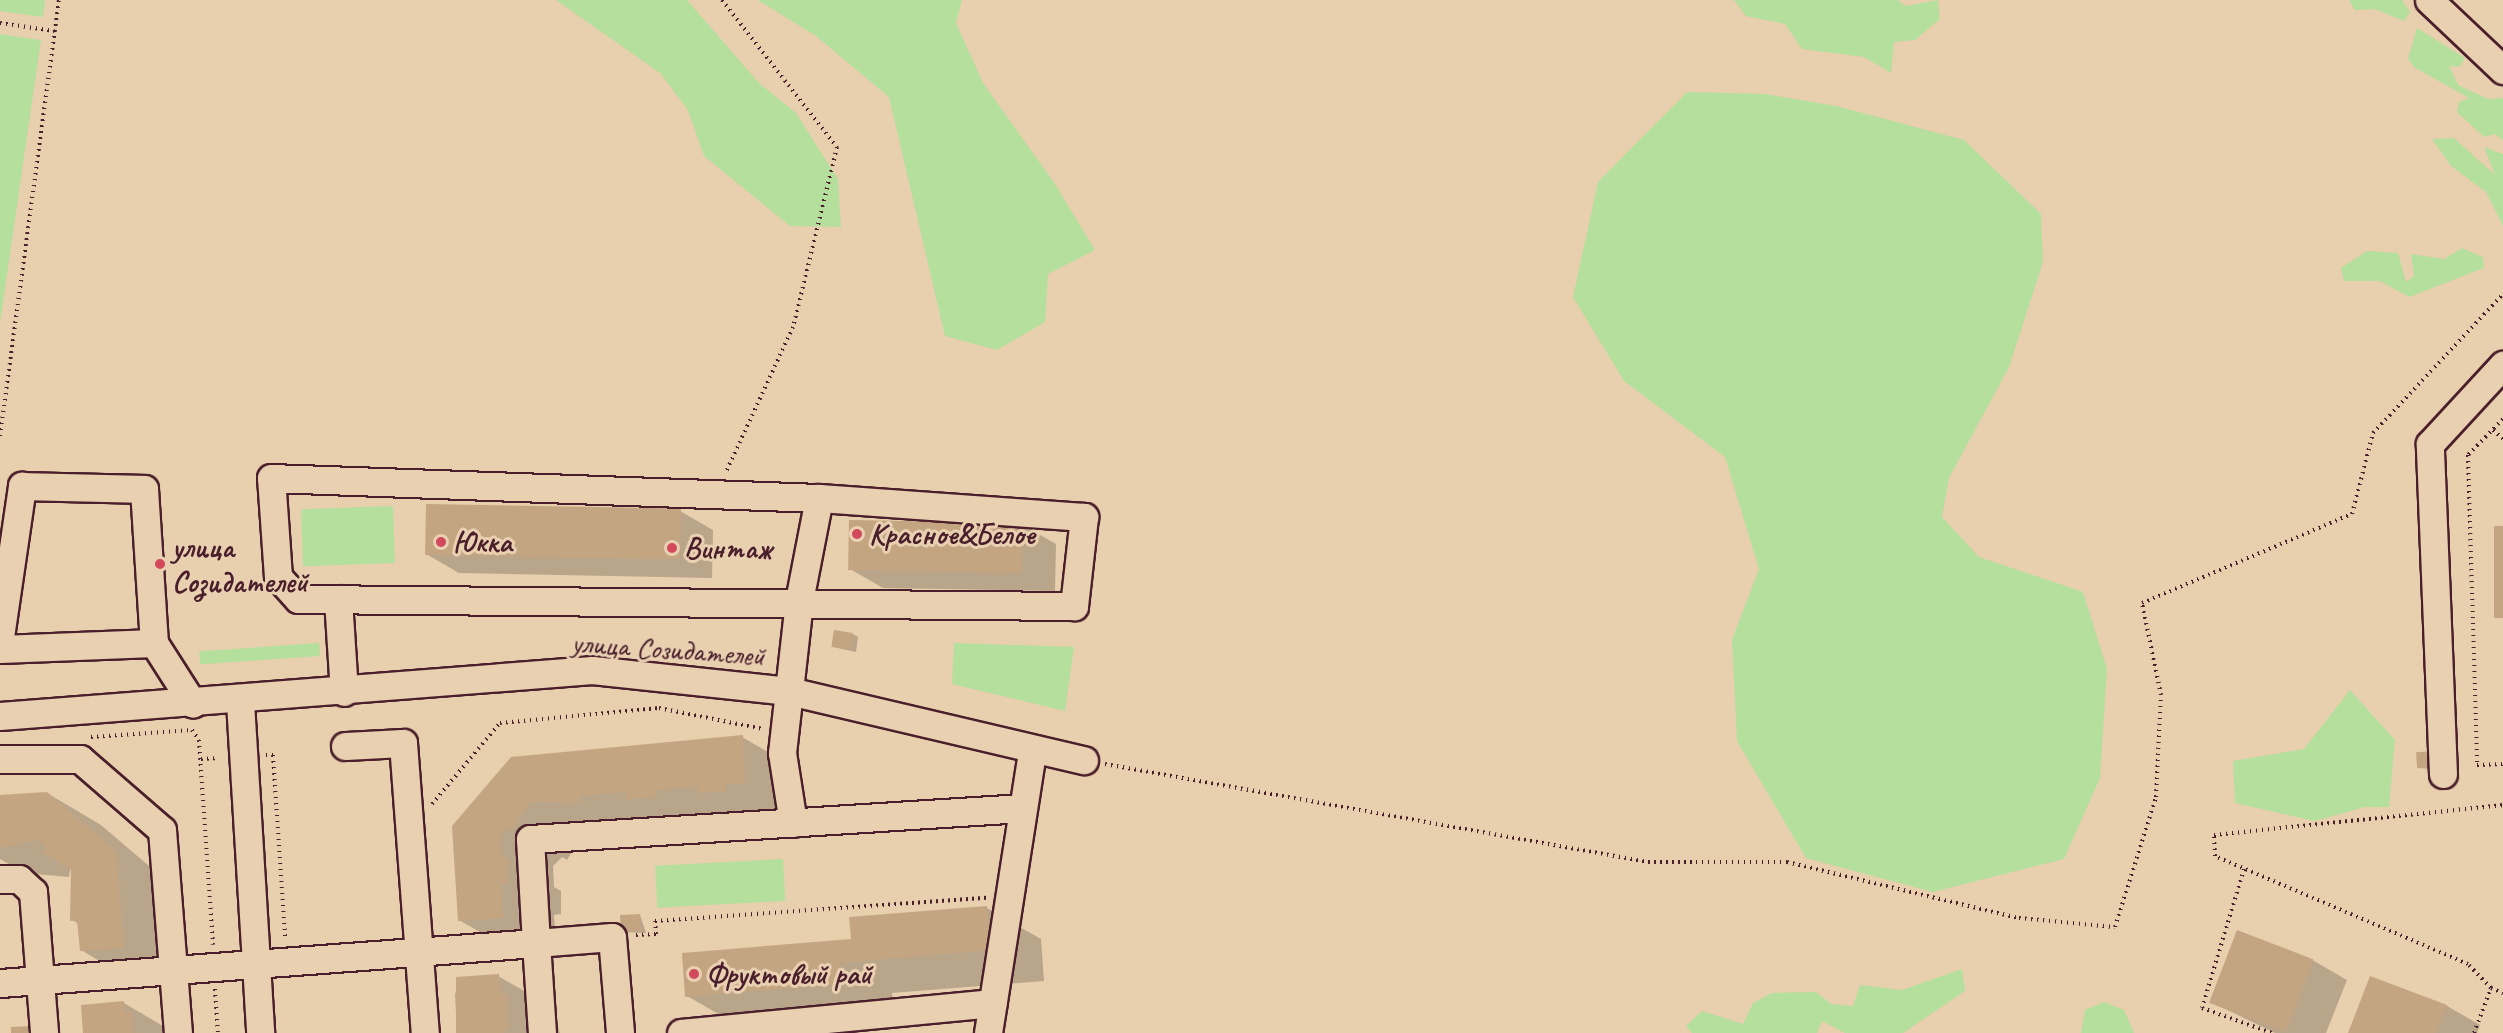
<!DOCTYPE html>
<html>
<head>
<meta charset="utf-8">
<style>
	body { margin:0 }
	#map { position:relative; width:2503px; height:1033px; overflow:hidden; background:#e8cfad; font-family:Caveat,sans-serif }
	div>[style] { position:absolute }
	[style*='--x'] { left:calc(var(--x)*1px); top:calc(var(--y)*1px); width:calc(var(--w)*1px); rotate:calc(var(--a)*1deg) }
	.green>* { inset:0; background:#b4df9c; transform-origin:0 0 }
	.shadow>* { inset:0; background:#0003 }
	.building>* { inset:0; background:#c4a582; transform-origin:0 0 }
	.path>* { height:4px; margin-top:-2px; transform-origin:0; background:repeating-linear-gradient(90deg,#4a1f2b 0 1.5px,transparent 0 6px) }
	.roads { filter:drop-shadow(2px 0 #4a1f2b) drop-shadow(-2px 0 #4a1f2b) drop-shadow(0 2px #4a1f2b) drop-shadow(0 -2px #4a1f2b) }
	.minor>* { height:27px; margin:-13.5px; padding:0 13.5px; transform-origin:13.5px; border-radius:13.5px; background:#e9d0b1 }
	.dots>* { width:16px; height:16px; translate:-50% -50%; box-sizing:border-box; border:3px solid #e9d0b1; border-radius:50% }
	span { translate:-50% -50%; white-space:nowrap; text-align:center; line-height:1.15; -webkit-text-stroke:6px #e9d0b1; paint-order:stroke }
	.poi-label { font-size:30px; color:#4a1f2b; font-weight:700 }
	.left { translate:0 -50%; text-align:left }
	.street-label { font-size:30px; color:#4a1f2b }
</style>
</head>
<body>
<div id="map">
	<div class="green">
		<div style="clip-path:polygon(0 0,45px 0,43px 17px,0 11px)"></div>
		<div style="clip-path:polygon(556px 0,687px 0,759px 83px,796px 113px,838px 179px,841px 227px,790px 226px,704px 156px,688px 110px,660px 73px)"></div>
		<div style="clip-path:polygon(758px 0,962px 0,956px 23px,983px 83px,1055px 184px,1095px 250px,1048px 274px,1045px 322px,997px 350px,945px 336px,889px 97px,816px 36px)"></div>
		<div style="clip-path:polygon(1734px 0,1898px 0,1905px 6px,1938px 0,1940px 19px,1915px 40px,1894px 42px,1891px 73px,1864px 57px,1802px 49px,1785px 24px,1746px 16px)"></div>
		<div style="clip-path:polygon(2349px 0,2402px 0,2410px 12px,2404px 21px,2375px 9px,2355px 10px)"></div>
		<div style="clip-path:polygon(2417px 28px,2465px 58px,2459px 67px,2449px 66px,2458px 85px,2488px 99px,2503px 98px,2503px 140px,2495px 134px,2484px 137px,2457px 112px,2459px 102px,2469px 98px,2414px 67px,2408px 59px)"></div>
		<div style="clip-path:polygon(0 34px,41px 40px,0 323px)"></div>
		<div style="clip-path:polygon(1687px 92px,1765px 94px,1836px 106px,1964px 140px,2041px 214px,2043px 262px,2009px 367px,1949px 478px,1942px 517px,1979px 557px,2083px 592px,2107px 669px,2100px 778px,2064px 859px,1933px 892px,1806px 858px,1737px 741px,1732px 640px,1759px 569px,1725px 457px,1624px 381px,1573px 297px,1598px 182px)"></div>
		<div style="clip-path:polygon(2454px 138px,2495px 175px,2484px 147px,2503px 154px,2503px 226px,2486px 192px,2451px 166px,2432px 139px)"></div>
		<div style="clip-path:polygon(2462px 248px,2483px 257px,2484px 268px,2409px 297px,2380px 281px,2344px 281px,2341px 268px,2367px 251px,2398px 253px,2406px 282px,2414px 276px,2411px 254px,2444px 259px)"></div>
		<div style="left:393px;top:506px;width:57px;height:92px;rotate:88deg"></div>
		<div style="left:319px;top:643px;width:13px;height:120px;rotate:86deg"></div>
		<div style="clip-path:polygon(954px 643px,1074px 647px,1065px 711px,952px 684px)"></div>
		<div style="clip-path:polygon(2350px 690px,2395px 740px,2389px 807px,2365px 807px,2315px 821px,2235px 803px,2233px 761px,2304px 749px)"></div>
		<div style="left:783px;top:859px;width:42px;height:128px;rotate:87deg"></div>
		<div style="clip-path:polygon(1962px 969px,1965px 991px,1903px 1033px,1845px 1033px,1822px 1021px,1817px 1033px,1692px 1033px,1686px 1026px,1702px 1011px,1743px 1024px,1753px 1003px,1772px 993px,1816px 992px,1831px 1004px,1853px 1006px,1860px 985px,1902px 990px)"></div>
		<div style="clip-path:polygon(2104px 1002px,2124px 1010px,2134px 1033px,2081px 1033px,2085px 1010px)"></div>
	</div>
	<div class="shadow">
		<div style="clip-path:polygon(680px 511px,713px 530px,712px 578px,459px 573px,426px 554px)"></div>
		<div style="clip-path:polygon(1023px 525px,1056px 544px,1055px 591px,883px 588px,850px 569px)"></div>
		<div style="clip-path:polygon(853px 634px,858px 637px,856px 652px,833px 647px)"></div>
		<div style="clip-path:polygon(742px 737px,796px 768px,799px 813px,584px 832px,567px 860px,562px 857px,553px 866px,554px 887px,561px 891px,561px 914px,554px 915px,556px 948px,513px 951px,459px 920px,512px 759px)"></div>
		<div style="clip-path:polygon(2440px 755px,2441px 770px,2419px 768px)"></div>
		<div style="clip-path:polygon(47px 793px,101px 825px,169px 883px,177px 978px,135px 982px,81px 950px,79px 924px,72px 920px,71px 865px,69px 877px,24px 873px,0 859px,0 796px)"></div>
		<div style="clip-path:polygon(987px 908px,1041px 939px,1044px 981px,892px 993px,894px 1015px,741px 1027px,687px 996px,853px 941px)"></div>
		<div style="clip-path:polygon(640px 915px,646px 933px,623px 932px,622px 917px)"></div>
		<div style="clip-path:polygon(2238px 932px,2314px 961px,2347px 980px,2326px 1033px,2275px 1033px,2211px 1002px)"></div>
		<div style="clip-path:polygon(498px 976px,552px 1007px,560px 1033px,457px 1033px,455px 993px)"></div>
		<div style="clip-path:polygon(2371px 978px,2447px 1006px,2480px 1025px,2477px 1033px,2350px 1033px)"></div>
		<div style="clip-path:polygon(124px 1003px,168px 1029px,169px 1033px,84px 1033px)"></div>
	</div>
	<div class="building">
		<div style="left:426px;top:504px;width:255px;height:51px;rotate:1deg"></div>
		<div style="left:849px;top:520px;width:174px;height:50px;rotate:1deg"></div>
		<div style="left:2494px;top:526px;width:9px;height:92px"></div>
		<div style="left:834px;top:630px;width:19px;height:17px;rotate:9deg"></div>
		<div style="clip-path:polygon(743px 735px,745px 783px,726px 784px,726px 791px,698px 793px,698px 786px,655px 790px,655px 797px,626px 799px,626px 792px,580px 796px,581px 803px,530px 802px,512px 831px,508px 827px,500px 835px,501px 857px,508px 858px,508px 883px,501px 884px,503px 918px,458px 921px,452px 826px,511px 757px)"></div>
		<div style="left:2435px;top:751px;width:16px;height:19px;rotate:86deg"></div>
		<div style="clip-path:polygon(47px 792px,116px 851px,124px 948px,80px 951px,77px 920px,70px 921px,71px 870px,43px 852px,46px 848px,39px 840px,0 848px,0 795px)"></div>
		<div style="clip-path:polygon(987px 906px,991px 950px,839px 963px,840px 984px,685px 997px,682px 953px,851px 939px,849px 917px)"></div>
		<div style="left:640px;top:914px;width:17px;height:20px;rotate:87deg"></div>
		<div style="left:2237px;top:930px;width:82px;height:78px;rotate:21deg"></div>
		<div style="clip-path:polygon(499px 974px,500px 994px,507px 994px,509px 1028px,503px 1033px,456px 1033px,456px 977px)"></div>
		<div style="clip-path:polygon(2370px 976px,2447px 1005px,2436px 1033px,2348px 1033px)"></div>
		<div style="clip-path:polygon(124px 1001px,125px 1012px,131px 1011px,133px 1033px,83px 1033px,81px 1005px)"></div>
		<div style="clip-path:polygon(31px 1026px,31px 1033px,11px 1033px,11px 1027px)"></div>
	</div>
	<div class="path">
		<div style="--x:722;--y:0;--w:187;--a:52"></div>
		<div style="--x:837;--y:147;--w:185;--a:103.7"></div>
		<div style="--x:793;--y:327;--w:160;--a:114.8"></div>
		<div style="--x:0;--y:23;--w:55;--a:8.4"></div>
		<div style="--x:2503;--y:419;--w:50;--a:134.2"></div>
		<div style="--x:2468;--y:455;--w:310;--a:88.3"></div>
		<div style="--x:2477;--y:765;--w:26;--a:-2"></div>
		<div style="--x:2493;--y:430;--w:13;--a:42"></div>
		<div style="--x:0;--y:436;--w:440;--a:-82.3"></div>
		<div style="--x:91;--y:737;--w:101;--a:-4"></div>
		<div style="--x:192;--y:730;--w:12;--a:55"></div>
		<div style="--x:199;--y:740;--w:205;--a:86.1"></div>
		<div style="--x:266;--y:755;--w:7;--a:0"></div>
		<div style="--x:273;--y:755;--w:182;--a:86.2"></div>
		<div style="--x:201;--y:759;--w:18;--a:-3"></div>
		<div style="--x:1105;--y:764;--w:552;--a:10.23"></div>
		<div style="--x:1648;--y:862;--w:139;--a:0"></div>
		<div style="--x:1787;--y:862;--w:239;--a:13.6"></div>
		<div style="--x:2019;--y:918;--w:96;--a:5.4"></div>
		<div style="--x:2115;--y:927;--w:136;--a:-72.5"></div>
		<div style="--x:2156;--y:797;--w:102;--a:-87.2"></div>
		<div style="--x:2161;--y:695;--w:94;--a:-101.7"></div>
		<div style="--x:2142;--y:603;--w:228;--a:-23"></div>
		<div style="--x:2352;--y:514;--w:84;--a:-75.5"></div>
		<div style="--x:2373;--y:433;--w:190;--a:-46.9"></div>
		<div style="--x:432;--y:804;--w:106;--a:-50"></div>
		<div style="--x:500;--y:723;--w:160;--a:-5.4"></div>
		<div style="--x:659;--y:708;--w:106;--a:11.4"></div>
		<div style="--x:2244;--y:869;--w:145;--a:106.8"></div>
		<div style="--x:2202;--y:1008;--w:74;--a:19.7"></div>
		<div style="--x:636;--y:935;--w:20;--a:-3"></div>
		<div style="--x:656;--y:934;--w:13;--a:-94"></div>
		<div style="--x:655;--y:921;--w:332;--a:-4"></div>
		<div style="--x:2491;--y:988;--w:33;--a:-134"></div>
		<div style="--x:2468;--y:964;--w:275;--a:-156.9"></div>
		<div style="--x:2215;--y:856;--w:21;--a:-93"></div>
		<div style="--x:2214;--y:835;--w:291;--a:-5.9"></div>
		<div style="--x:215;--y:989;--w:44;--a:86.1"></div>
		<div style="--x:2474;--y:1033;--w:48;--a:-69.3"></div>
		<div style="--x:2491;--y:988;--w:13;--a:23"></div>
	</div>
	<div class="roads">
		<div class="minor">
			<div style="--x:2429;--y:0;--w:102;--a:43.4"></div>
			<div style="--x:271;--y:478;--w:548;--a:2.09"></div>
			<div style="--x:819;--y:498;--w:266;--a:4.1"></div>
			<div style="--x:1084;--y:517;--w:90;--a:96.4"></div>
			<div style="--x:1074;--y:606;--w:776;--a:-179.48"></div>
			<div style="--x:298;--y:599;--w:30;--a:-132"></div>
			<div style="--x:278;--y:577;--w:99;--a:-94"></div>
			<div style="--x:338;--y:599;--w:93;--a:86.3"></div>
			<div style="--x:0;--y:637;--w:153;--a:-81.7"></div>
			<div style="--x:22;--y:486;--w:122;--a:1.4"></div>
			<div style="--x:144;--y:489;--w:154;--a:86.3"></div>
			<div style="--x:0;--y:649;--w:154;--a:-2.2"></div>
			<div style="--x:154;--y:643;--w:72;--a:57.4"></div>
			<div style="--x:240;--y:702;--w:332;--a:86.5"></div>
			<div style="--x:0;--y:716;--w:594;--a:-4.44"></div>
			<div style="--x:592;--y:670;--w:198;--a:6.1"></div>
			<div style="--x:789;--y:691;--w:303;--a:13.2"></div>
			<div style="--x:345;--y:746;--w:58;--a:-3"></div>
			<div style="--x:403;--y:743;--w:291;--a:85.7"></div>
			<div style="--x:0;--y:759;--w:80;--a:0"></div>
			<div style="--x:80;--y:759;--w:108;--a:40.9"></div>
			<div style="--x:162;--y:830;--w:204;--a:85.5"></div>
			<div style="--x:2443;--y:774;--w:330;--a:-92.3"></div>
			<div style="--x:2430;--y:444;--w:108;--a:-47.3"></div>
			<div style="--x:793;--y:823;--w:71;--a:-98.9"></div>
			<div style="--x:782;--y:753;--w:153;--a:-83.6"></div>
			<div style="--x:799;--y:601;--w:105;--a:-79"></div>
			<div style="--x:0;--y:879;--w:19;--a:0"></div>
			<div style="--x:19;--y:879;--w:19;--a:43"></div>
			<div style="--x:33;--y:892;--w:141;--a:85.5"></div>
			<div style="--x:0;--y:983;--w:537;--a:-4.27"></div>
			<div style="--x:536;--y:943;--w:104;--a:-93.3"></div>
			<div style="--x:530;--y:839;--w:491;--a:-3.6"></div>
			<div style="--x:542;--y:1033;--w:90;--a:-93.8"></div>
			<div style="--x:536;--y:943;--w:76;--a:-4.5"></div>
			<div style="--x:612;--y:937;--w:96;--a:85.2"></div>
			<div style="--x:681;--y:1033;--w:313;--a:-5.5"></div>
			<div style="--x:988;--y:1033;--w:285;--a:-81.1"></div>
		</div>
	</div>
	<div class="dots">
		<div style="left:857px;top:534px;background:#d1495b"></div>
		<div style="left:441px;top:542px;background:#d1495b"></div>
		<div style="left:672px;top:548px;background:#d1495b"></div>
		<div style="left:160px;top:564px;background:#d1495b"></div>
		<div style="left:694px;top:974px;background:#d1495b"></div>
	</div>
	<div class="poi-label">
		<span class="left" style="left:869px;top:534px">Красное&amp;Белое</span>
		<span class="left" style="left:453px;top:542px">Юкка</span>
		<span class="left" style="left:172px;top:564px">улица<br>Созидателей</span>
		<span class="left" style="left:684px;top:548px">Винтаж</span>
		<span class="left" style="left:706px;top:974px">Фруктовый рай</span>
	</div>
	<div class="street-label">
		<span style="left:668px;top:649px;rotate:4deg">улица Созидателей</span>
	</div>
</div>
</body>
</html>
